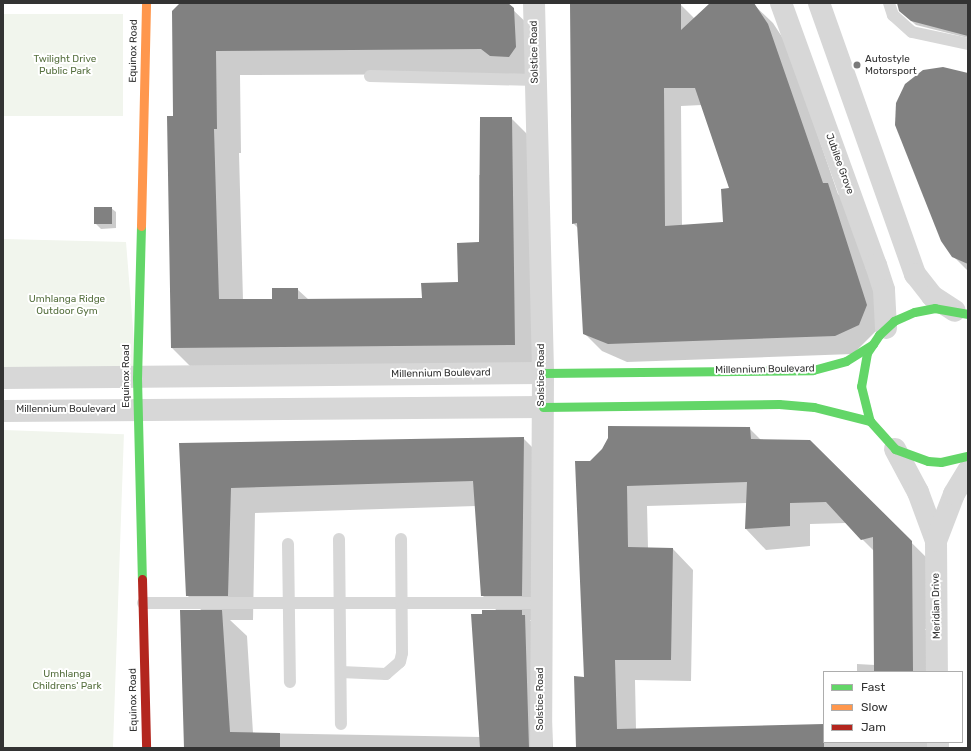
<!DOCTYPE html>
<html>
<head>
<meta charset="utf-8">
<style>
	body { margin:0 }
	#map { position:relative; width:971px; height:751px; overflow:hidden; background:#fff; font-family:Rubik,sans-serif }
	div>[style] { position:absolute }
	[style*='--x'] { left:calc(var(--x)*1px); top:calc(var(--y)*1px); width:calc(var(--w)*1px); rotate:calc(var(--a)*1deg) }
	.green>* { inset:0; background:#f1f5ed; transform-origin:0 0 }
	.shadow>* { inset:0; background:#0003 }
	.building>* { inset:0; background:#818181; transform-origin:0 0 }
	.lane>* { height:12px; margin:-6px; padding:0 6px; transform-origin:6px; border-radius:6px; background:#d7d7d7 }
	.street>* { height:22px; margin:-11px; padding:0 11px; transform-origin:11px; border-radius:11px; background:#d7d7d7 }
	.fast>* { height:9px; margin:-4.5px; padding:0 4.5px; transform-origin:4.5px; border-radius:4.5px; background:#63d668 }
	.slow>* { height:9px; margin:-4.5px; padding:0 4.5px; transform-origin:4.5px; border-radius:4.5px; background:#ff974d }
	.jam>* { height:9px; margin:-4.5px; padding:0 4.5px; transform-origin:4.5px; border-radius:4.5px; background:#b3261e }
	.dots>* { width:11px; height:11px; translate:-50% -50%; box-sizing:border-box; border:2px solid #fff; border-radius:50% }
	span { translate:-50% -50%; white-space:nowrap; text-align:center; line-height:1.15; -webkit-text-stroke:4px #fff; paint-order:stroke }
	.street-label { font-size:10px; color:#333 }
	.park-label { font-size:10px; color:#56703f }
	.poi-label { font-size:10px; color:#333 }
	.left { translate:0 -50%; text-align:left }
	.frame { position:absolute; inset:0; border:4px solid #333; pointer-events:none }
	.legend { position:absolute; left:823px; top:671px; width:140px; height:72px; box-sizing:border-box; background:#fff; border:1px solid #adadad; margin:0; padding:5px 7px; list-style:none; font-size:12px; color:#333 }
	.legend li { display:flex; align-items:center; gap:8px; height:20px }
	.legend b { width:20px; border:1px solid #adadad }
</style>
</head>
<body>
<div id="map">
	<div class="green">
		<div style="left:3px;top:14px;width:120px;height:102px"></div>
		<div style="clip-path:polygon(3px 239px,126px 242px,137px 378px,3px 367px)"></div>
		<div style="left:3px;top:430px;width:121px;height:318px;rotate:2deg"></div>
	</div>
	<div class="shadow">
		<div style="clip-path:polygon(506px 3px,538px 34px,534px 81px,506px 74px,240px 75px,241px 153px,239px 153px,243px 300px,273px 300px,297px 289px,309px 300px,423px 299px,459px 283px,480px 243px,479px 175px,482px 175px,511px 118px,536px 143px,540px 369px,197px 373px,172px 348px,168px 117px,174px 117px,173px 11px)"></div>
		<div style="clip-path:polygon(evenodd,711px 3px,754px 5px,773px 23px,786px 43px,838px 194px,846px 201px,884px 323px,853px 354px,627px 362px,602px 351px,584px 333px,578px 228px,573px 223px,680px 4px,695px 19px,711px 3px,702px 105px,730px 189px,724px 223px,682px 226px,681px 106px,702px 105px)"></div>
		<div style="clip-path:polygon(902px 3px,968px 3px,968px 38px,916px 25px,908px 18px)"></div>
		<div style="clip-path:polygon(968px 74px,968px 271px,953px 256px)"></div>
		<div style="clip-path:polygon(111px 208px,116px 212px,116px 228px,101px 229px,96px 224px)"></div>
		<div style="clip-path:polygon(749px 428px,761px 440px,809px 441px,932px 563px,932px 628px,925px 629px,932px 637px,932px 672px,857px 672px,857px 664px,875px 665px,874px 551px,846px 523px,810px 524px,810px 546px,766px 550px,746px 529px,747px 503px,647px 506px,648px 548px,673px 549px,693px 570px,691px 681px,635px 680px,636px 729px,824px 725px,824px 742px,932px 742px,932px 748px,577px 748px,585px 678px,590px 462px)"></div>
		<div style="clip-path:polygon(evenodd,523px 438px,548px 463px,547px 620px,530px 620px,549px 641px,553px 748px,185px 748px,203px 612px,187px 595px,180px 444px,523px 438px,476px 506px,482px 595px,498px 612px,483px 615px,481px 737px,253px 733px,247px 636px,230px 620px,253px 620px,255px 513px,476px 506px)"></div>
	</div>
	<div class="building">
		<div style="clip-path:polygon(180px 3px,508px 3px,514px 8px,516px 47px,509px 57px,490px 56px,481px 49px,216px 51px,217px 129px,214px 129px,219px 299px,272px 299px,272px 288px,298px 288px,298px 299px,422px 298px,421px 283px,458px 282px,457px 243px,479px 242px,480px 117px,512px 117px,515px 345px,171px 348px,167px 116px,173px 116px,172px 11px)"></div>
		<div style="clip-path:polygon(evenodd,681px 3px,681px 30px,710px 3px,754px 3px,768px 24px,823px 183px,828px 183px,867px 305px,859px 325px,835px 336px,608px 344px,583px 334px,577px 223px,572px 224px,570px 4px,681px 3px,664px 88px,695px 88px,729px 188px,721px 189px,723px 222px,665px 226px,664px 88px)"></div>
		<div style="clip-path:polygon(897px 3px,968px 3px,968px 36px,911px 21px,899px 11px)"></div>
		<div style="clip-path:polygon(943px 67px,968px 73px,968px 264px,952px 257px,941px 241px,895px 125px,896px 103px,905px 84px,923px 70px)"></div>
		<div style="left:112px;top:207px;width:17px;height:18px;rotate:90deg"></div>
		<div style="clip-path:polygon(608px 426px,750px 427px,751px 439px,810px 440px,912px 541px,913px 672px,874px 672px,873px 537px,861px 540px,826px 502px,790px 503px,790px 526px,745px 529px,747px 482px,627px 486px,628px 547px,673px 548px,671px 660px,615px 660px,617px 729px,824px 724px,824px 748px,576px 748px,574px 676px,584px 677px,575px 461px,590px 461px,602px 449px,608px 438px)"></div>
		<div style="clip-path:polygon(524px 437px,522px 596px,481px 596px,473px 481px,231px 488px,228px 596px,186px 596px,179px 443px)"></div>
		<div style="clip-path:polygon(180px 610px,222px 610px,230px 732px,280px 733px,280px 748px,184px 748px)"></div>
		<div style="clip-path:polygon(482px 610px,522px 610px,522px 615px,525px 615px,529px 748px,480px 748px,471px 614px,482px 614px)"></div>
	</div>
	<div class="lane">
		<div style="--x:889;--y:3;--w:13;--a:72"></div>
		<div style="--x:893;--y:15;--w:25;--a:42"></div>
		<div style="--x:912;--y:32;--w:57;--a:12.1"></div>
		<div style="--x:370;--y:76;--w:166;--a:1.4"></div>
		<div style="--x:339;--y:539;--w:185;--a:89.4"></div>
		<div style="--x:288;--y:544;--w:138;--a:89.2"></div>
		<div style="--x:143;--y:603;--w:399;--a:0"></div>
		<div style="--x:341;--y:672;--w:45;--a:2.5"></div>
		<div style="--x:386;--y:674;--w:18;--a:-41"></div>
		<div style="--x:400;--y:662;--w:9;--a:-77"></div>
		<div style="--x:402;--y:653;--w:114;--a:-90.5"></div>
	</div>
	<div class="street">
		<div style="--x:534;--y:3;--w:370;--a:88.6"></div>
		<div style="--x:543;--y:373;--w:375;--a:90.3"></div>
		<div style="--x:781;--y:3;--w:279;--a:70.1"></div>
		<div style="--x:876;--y:265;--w:26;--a:72"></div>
		<div style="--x:884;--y:290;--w:38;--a:87"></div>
		<div style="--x:819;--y:3;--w:288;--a:70.5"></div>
		<div style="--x:915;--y:274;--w:28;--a:52"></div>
		<div style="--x:932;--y:296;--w:27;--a:33"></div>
		<div style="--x:3;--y:378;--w:540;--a:-0.53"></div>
		<div style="--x:3;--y:411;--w:540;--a:-0.42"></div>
		<div style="--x:895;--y:449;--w:49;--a:61.9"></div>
		<div style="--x:918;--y:492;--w:52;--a:69.8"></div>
		<div style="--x:936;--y:541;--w:131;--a:89.6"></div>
		<div style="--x:936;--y:541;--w:50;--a:-69"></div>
		<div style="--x:954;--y:494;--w:27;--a:-59"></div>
		<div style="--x:938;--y:742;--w:6;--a:90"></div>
	</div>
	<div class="fast">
		<div style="--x:141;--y:226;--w:152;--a:91.5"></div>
		<div style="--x:137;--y:378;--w:201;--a:88.6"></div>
		<div style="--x:968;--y:314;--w:34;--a:-170"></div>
		<div style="--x:935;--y:308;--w:21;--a:169"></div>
		<div style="--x:914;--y:312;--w:22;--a:156"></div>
		<div style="--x:894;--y:321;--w:21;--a:137"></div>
		<div style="--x:879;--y:335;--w:22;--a:124"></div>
		<div style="--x:867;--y:353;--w:34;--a:100"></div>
		<div style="--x:861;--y:386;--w:36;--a:76"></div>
		<div style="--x:870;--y:421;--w:38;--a:48"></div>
		<div style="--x:895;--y:449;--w:35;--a:20"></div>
		<div style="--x:928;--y:461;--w:13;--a:4"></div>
		<div style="--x:941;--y:462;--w:28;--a:-13"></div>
		<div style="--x:543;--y:373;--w:270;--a:-0.6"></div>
		<div style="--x:813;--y:370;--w:34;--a:-15"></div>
		<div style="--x:846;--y:361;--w:32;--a:-32"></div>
		<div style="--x:543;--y:407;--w:236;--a:-0.7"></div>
		<div style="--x:779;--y:404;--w:35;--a:5"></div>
		<div style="--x:814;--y:407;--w:58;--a:14"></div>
	</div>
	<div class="slow">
		<div style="--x:141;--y:226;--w:223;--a:-88.7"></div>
	</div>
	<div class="jam">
		<div style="--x:142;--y:579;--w:169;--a:88.6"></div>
	</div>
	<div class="dots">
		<div style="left:857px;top:65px;background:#7a7a7a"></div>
	</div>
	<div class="street-label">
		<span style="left:134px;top:51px;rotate:-89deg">Equinox Road</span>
		<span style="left:535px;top:52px;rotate:-91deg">Solstice Road</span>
		<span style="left:839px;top:164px;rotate:70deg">Jubilee Grove</span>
		<span style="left:765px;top:370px;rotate:-1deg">Millennium Boulevard</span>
		<span style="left:441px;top:374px;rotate:-1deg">Millennium Boulevard</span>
		<span style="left:542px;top:375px;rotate:-90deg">Solstice Road</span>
		<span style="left:127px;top:376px;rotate:-90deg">Equinox Road</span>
		<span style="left:66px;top:410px">Millennium Boulevard</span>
		<span style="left:937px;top:606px;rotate:-91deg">Meridian Drive</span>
		<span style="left:541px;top:699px;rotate:-90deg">Solstice Road</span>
		<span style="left:134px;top:700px;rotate:-91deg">Equinox Road</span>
	</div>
	<div class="park-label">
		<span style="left:65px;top:65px">Twilight Drive<br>Public Park</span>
		<span style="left:67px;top:305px">Umhlanga Ridge<br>Outdoor Gym</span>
		<span style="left:67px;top:680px">Umhlanga<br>Childrens' Park</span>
	</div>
	<div class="poi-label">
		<span class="left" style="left:865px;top:65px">Autostyle<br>Motorsport</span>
	</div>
	<div class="frame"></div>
	<ul class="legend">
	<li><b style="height:5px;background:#63d668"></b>Fast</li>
	<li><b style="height:5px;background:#ff974d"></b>Slow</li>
	<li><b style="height:5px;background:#b3261e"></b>Jam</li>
	</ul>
</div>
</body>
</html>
